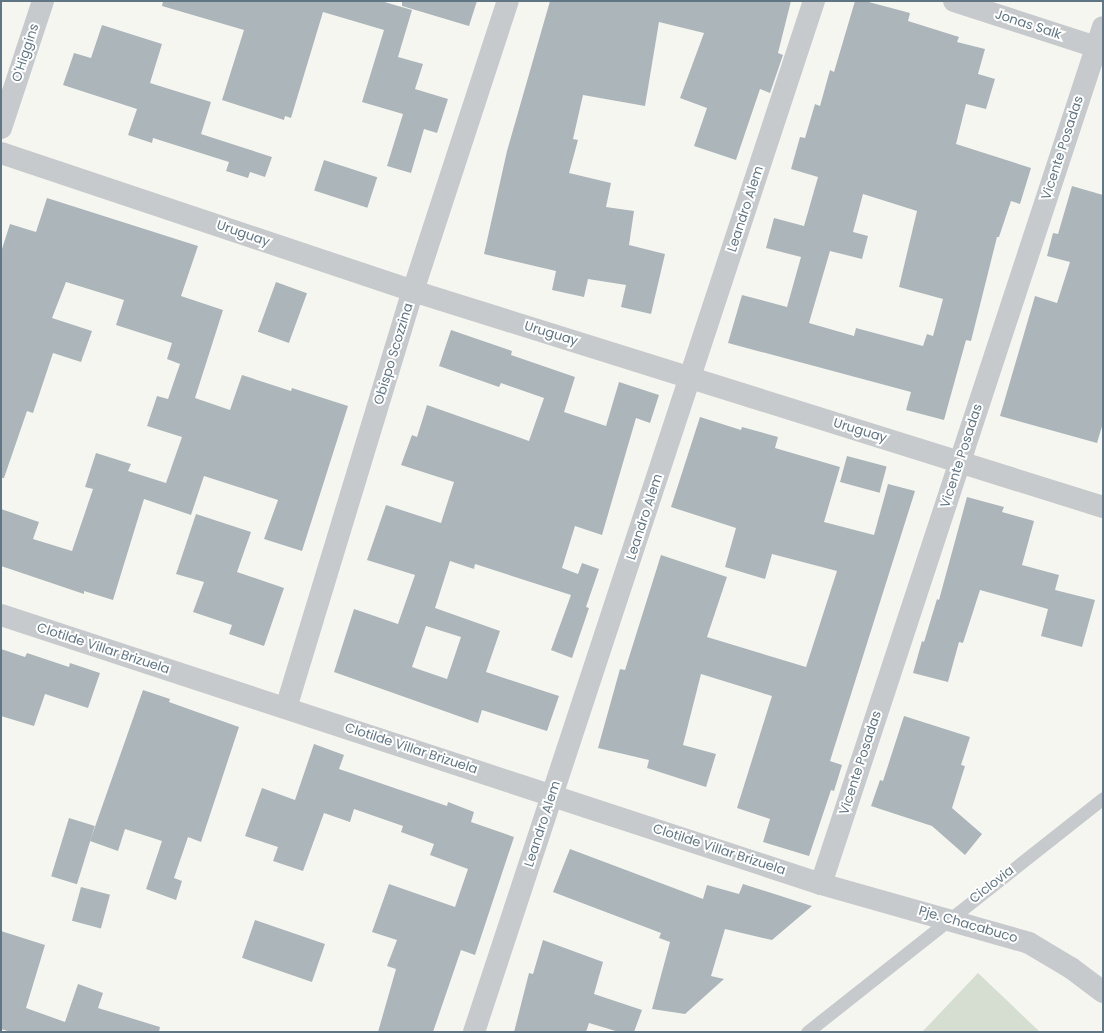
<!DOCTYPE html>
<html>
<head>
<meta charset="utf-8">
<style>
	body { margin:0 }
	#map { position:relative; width:1104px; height:1033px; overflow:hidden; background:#f6f6f1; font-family:Poppins,sans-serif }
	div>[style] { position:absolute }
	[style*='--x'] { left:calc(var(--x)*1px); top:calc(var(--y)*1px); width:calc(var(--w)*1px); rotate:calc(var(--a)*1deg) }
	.green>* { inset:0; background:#d6ded2 }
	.building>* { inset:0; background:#acb6ba; transform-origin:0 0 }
	.lane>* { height:13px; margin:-6.5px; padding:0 6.5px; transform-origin:6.5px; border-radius:6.5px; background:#c7cacd }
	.street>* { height:22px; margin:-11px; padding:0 11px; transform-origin:11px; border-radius:11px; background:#c7cacd }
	span { translate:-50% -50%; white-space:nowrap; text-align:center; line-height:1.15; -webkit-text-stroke:4px #fff; paint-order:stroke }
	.street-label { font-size:13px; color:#617685 }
	.frame { position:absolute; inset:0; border:2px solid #617685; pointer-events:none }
</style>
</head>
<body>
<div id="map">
	<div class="green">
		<div style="clip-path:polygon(978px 973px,1040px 1032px,922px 1032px)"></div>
	</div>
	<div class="building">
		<div style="clip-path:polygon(163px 1px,381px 1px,412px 10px,398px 57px,423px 64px,415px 89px,448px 99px,437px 133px,424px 129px,411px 173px,387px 166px,403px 114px,362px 102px,384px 30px,323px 12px,291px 118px,285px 116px,284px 120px,222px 100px,244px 30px,162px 6px)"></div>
		<div style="clip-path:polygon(402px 1px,477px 1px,469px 26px,402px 6px)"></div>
		<div style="clip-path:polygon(550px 1px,791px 1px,778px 53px,783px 55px,770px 93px,760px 89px,736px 160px,694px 146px,707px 108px,680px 98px,704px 33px,659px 22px,645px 106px,583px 95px,573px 139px,578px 140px,569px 173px,611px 183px,606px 207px,634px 211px,629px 245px,665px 254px,651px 314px,621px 307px,626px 285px,588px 279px,584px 297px,552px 290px,556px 271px,484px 254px,507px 151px)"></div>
		<div style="clip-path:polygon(evenodd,855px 1px,865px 1px,910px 13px,908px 21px,959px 37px,957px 42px,985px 49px,978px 74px,995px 79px,986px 109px,966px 104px,956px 144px,1031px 168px,1020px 204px,1011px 201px,999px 237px,997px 237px,971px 341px,966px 340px,944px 420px,906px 410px,911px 392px,728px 343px,742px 295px,787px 307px,801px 257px,766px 248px,774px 218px,804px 226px,818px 177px,791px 169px,800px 137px,805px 138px,815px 104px,820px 106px,830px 70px,834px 72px,855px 1px,863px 194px,917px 211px,899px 287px,943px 299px,933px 336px,927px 334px,923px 346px,856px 328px,854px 336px,809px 323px,830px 251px,862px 259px,868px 236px,853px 232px,863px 194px)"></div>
		<div style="clip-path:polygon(102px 25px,162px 44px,150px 83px,211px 102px,201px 134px,272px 157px,265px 177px,250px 172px,248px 178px,226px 171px,229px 162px,153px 138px,152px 143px,128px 135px,137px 109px,63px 85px,74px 53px,91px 58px)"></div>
		<div style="left:324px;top:160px;width:56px;height:32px;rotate:18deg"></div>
		<div style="clip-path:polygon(1072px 186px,1103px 195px,1103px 423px,1097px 443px,1000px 416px,1035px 296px,1057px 303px,1070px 262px,1047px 256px,1053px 233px,1058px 234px)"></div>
		<div style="clip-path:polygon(47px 198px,198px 246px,181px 296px,223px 310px,195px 398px,230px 410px,242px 375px,291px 391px,292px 388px,348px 406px,302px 551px,264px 539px,278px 500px,204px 476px,191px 515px,144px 499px,113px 600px,84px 591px,84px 594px,1px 566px,1px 509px,39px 522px,33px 539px,72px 551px,93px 489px,85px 487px,96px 453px,131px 464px,128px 471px,166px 483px,182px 437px,147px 426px,157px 396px,168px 399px,180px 364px,167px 359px,172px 343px,116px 325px,124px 300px,66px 282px,52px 318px,92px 331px,81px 362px,53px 353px,33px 413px,27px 411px,4px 478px,1px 478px,1px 252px,10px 224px,36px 232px)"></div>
		<div style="left:276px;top:282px;width:33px;height:53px;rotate:20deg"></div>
		<div style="clip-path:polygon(evenodd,451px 330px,512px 351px,511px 355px,575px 377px,564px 412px,606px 426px,619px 382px,659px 395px,650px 423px,636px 418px,602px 535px,575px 526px,562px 568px,578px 574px,582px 563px,599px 569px,586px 607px,589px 608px,572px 658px,551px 650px,571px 595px,475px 564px,474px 569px,450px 561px,435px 608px,500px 631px,486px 672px,559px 696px,547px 731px,482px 710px,478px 723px,334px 672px,354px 609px,398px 624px,415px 575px,367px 560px,386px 505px,441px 523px,454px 482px,401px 465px,412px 435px,417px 437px,427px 405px,529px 441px,544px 398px,501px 383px,499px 387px,439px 366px,451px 330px,426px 626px,461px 637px,447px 679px,412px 667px,426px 626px)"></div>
		<div style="clip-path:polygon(700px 417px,741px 430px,742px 427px,778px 437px,775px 448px,840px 467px,824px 522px,874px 535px,888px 484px,915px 491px,830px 761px,842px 765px,834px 791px,831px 790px,809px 856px,763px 842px,770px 819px,737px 808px,772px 696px,701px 674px,683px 745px,716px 754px,706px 787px,647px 768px,649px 760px,598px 748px,620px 669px,625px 670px,661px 555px,727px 577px,707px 637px,806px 667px,837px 571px,772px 554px,765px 579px,725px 567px,736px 528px,671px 507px)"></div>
		<div style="left:847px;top:456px;width:41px;height:27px;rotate:15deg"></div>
		<div style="clip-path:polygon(967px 497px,1004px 507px,1002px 512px,1034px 521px,1022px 565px,1059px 575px,1055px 590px,1095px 600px,1082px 647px,1041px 636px,1048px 609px,980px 590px,963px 643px,959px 642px,948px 682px,913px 673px,922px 641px,924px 642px,937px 599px,939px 600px)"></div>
		<div style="clip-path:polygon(196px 514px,251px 532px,237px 572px,284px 588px,264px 646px,229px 634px,232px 625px,193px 612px,204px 582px,176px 574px)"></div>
		<div style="clip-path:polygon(1px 649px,25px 657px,27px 653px,69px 667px,70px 663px,100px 673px,88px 708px,45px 694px,34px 726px,1px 716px)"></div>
		<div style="clip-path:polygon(143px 690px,170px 699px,169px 702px,239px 727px,201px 842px,188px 837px,174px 878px,182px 881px,176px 900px,146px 889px,162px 841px,125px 829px,118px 851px,90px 841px)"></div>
		<div style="clip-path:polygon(904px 716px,970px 737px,961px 765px,965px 766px,952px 808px,982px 834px,965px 855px,932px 826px,871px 806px,880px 780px,883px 781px)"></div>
		<div style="clip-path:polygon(314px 744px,344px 755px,339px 769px,447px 806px,448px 802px,474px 812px,471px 822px,514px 837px,475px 955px,461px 950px,433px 1032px,378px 1032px,396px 969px,387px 966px,397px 940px,372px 932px,389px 884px,455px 907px,468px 869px,430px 855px,434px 844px,401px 832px,403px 826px,354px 809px,350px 822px,324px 813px,303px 871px,273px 861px,278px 847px,245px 836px,262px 788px,295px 800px)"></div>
		<div style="left:69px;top:818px;width:27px;height:61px;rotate:17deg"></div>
		<div style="clip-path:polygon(570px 849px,703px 899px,707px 885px,739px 894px,743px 884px,812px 906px,772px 940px,725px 929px,711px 976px,724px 979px,685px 1014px,652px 1009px,670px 942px,659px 938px,661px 933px,553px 892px)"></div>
		<div style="left:81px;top:887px;width:30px;height:35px;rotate:15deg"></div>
		<div style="left:255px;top:920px;width:74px;height:40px;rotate:19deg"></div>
		<div style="clip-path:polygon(1px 931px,45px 945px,26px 1008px,65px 1022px,78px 984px,103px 993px,98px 1008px,160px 1027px,159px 1032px,11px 1032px,1px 1029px)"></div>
		<div style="clip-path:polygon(543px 940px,603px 962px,594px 994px,642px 1010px,634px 1032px,619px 1032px,589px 1023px,586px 1032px,514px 1032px,529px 973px,533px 974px)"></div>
	</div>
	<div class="lane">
		<div style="--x:807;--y:1032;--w:377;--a:-38.3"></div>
	</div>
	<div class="street">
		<div style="--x:954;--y:1;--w:157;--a:17.9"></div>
		<div style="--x:1;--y:128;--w:134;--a:-71.7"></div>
		<div style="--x:1;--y:153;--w:434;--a:18.5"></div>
		<div style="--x:413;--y:291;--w:723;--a:17.38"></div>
		<div style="--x:1;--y:615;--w:863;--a:18.16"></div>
		<div style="--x:821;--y:884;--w:216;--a:15.8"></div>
		<div style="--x:1029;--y:943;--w:49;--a:30.8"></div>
		<div style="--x:1071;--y:968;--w:40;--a:37"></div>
		<div style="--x:286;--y:708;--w:436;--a:-73.1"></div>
		<div style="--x:413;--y:291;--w:305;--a:-71.9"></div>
		<div style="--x:821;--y:884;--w:902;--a:-71.79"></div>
		<div style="--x:474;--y:1032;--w:1086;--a:-71.75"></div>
	</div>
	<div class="street-label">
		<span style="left:1028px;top:25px;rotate:18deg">Jonas Salk</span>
		<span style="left:26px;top:53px;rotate:-72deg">O'Higgins</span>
		<span style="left:1063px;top:148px;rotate:-72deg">Vicente Posadas</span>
		<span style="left:746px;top:209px;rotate:-72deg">Leandro Alem</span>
		<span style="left:243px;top:234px;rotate:19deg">Uruguay</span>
		<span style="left:551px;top:334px;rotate:17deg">Uruguay</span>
		<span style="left:394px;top:354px;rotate:-73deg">Obispo Scozzina</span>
		<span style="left:860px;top:431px;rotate:17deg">Uruguay</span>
		<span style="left:962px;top:456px;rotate:-72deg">Vicente Posadas</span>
		<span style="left:645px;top:517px;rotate:-72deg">Leandro Alem</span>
		<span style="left:103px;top:649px;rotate:18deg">Clotilde Villar Brizuela</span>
		<span style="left:411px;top:749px;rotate:18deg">Clotilde Villar Brizuela</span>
		<span style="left:861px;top:763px;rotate:-72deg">Vicente Posadas</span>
		<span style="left:543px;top:824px;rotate:-72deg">Leandro Alem</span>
		<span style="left:719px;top:850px;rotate:18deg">Clotilde Villar Brizuela</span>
		<span style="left:992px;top:885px;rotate:-38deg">Ciclovia</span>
		<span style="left:968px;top:925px;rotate:16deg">Pje. Chacabuco</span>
	</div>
	<div class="frame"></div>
</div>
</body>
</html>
